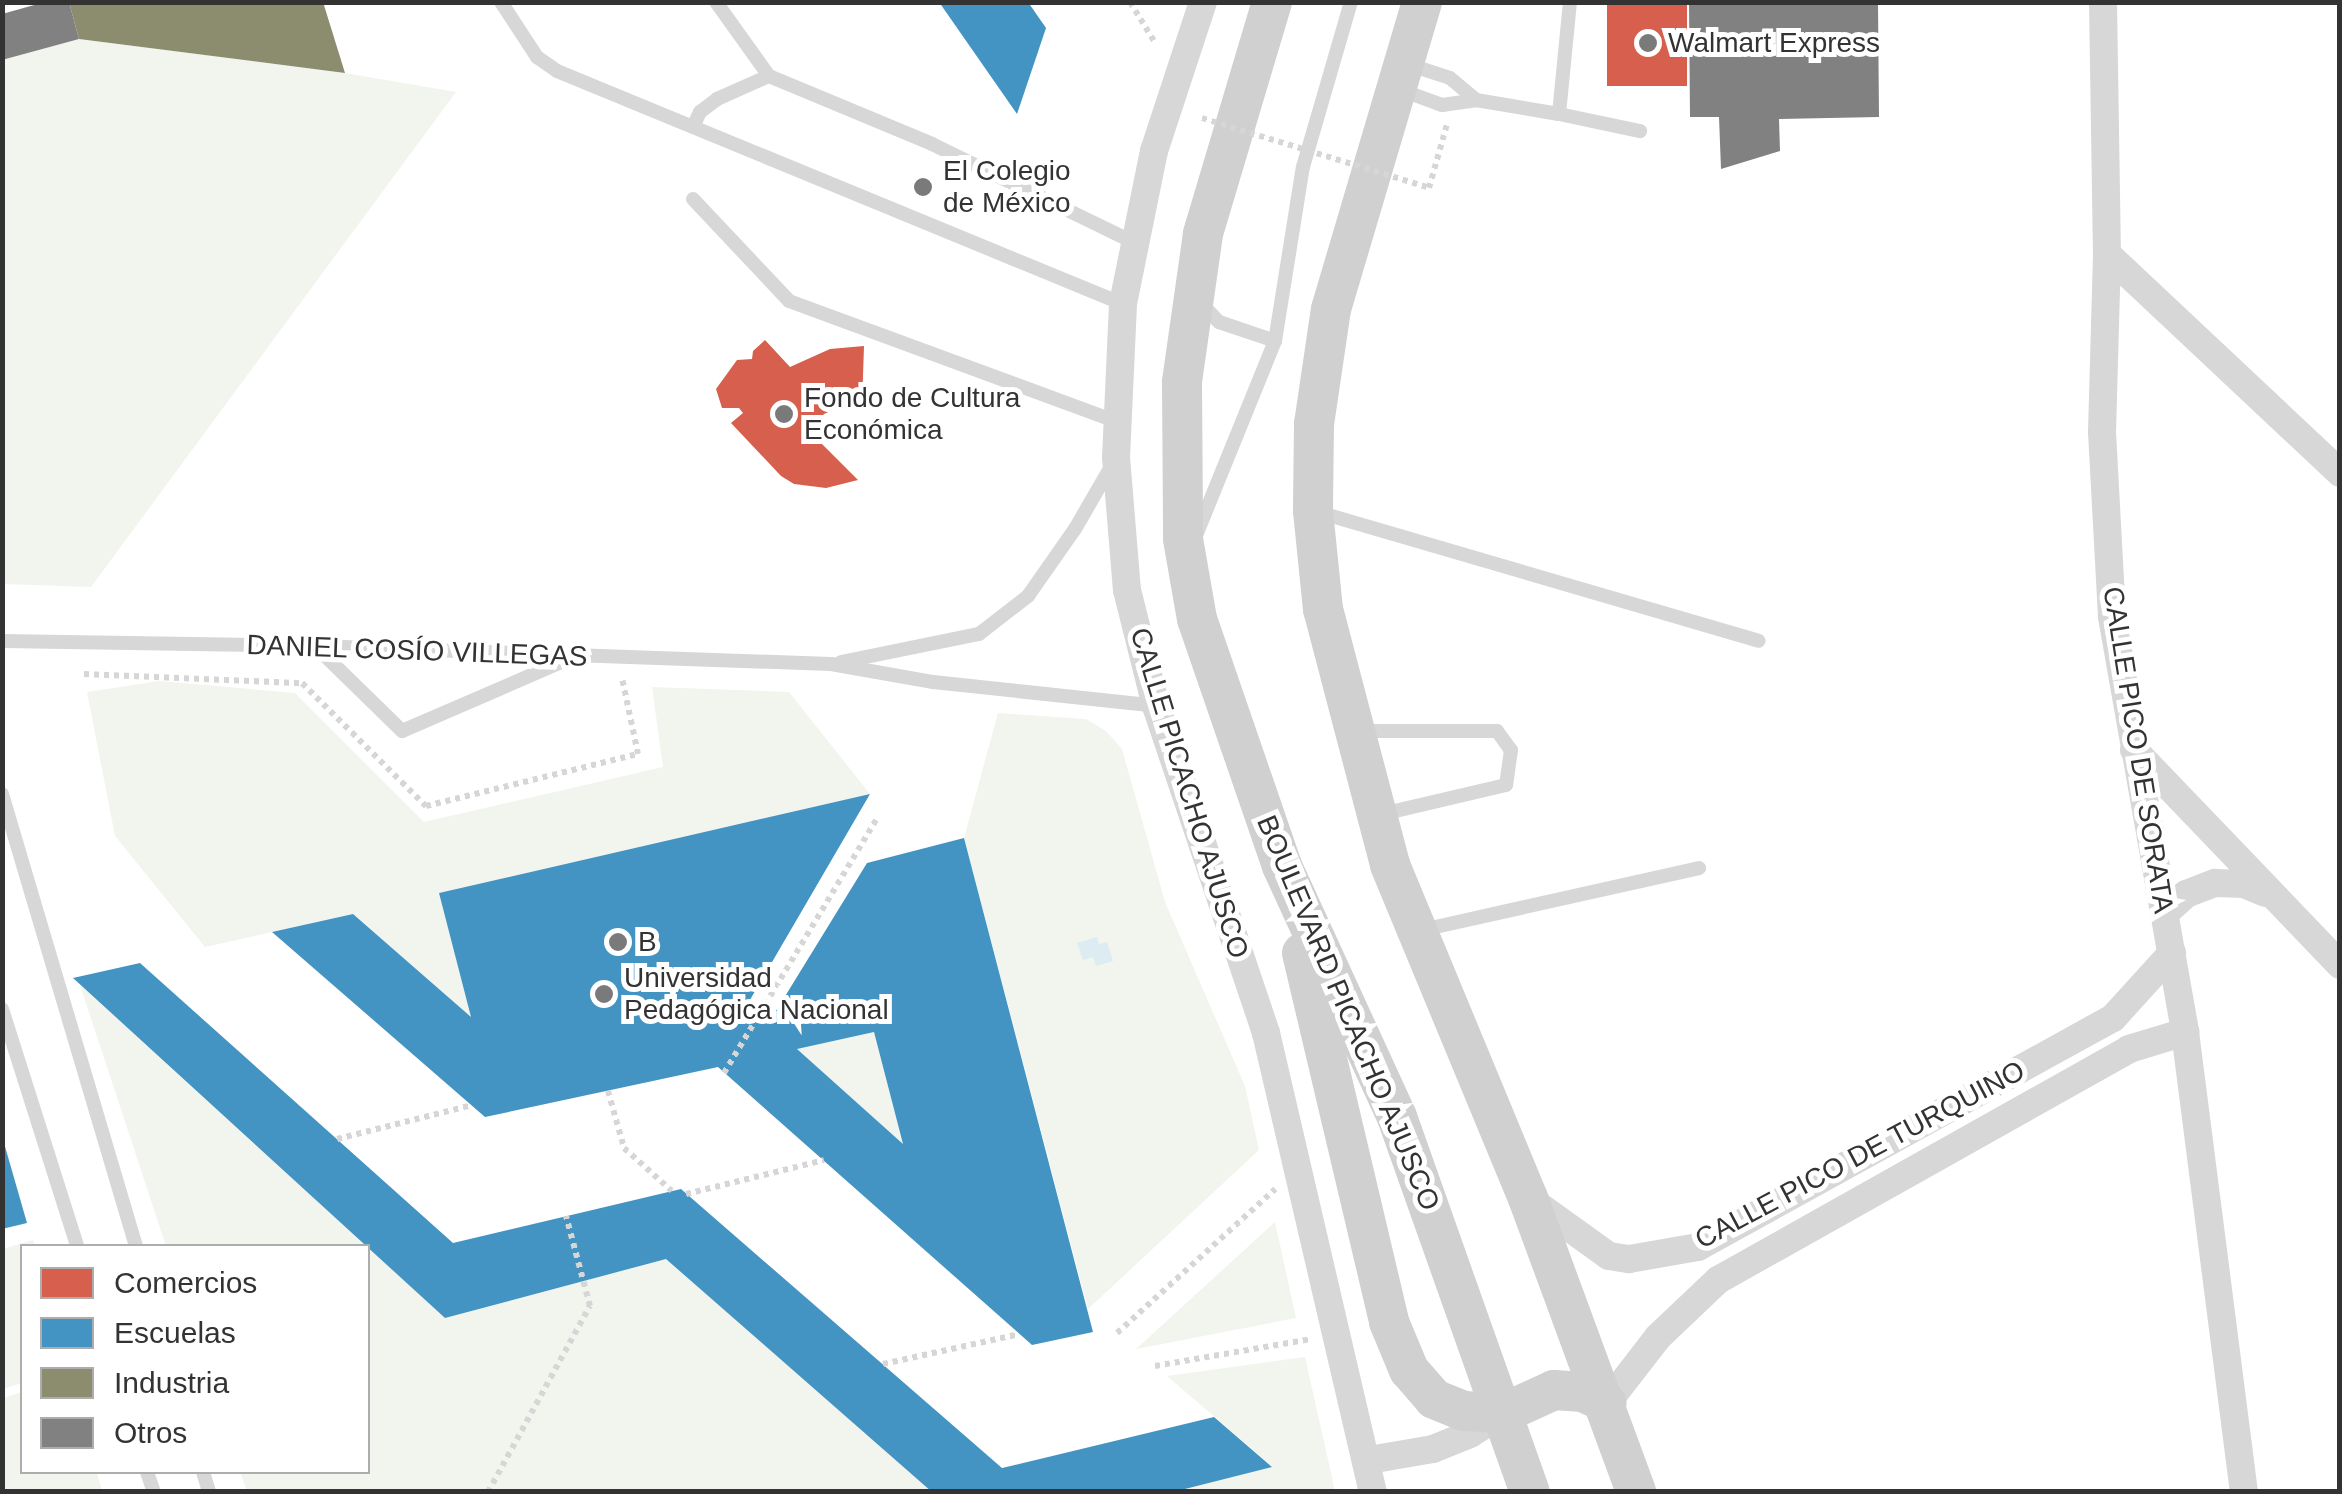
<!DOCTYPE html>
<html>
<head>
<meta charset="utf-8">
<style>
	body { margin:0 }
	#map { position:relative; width:2342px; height:1494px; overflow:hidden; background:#fff; font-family:Arial,sans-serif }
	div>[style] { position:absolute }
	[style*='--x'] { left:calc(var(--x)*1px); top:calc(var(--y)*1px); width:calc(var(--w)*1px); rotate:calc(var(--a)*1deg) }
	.green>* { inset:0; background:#f1f5ed }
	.water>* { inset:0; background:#ddebf3 }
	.shops>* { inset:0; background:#d6604d; transform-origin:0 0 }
	.schools>* { inset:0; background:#4393c3 }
	.industry>* { inset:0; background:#8c8c6e }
	.building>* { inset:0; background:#818181 }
	.path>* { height:6px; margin-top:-3px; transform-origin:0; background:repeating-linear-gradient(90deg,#d6d6d6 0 5px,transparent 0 10px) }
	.service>* { height:14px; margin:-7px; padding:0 7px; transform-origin:7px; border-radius:7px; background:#d7d7d7 }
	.minor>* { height:28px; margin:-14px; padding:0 14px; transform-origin:14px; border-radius:14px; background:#d7d7d7 }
	.secondary>* { height:40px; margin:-20px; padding:0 20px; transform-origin:20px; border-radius:20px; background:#d0d0d0 }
	.path-bridge>* { height:6px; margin-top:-3px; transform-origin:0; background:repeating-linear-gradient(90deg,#d6d6d6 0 5px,transparent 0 10px) }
	.dots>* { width:28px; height:28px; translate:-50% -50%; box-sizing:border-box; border:5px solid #fff; border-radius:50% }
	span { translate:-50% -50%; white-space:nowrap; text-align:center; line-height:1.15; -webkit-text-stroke:10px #fff; paint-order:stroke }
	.poi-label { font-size:28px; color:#333 }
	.left { translate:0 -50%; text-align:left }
	.street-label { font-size:28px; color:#333 }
	.frame { position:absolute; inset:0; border:5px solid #333; pointer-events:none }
	.legend { position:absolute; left:20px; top:1244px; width:350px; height:230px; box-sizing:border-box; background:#fff; border:2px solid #adadad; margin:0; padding:12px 18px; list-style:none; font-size:30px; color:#333 }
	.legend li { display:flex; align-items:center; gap:20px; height:50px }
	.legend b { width:50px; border:2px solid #adadad }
</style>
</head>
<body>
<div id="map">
	<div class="green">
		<div style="clip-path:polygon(79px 39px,345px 73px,456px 92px,91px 587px,3px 584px,3px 60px)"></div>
		<div style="clip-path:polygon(159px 681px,295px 693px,424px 822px,663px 767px,652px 687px,789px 692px,870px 794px,439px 893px,471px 1017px,353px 914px,205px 947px,115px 836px,87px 692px)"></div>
		<div style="clip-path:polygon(998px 713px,1086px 719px,1106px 731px,1122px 749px,1165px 902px,1245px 1086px,1259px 1150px,1088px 1309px,964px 838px)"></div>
		<div style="clip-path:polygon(80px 985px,366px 1246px,166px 1246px)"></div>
		<div style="clip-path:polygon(874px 1032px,903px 1144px,797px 1049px)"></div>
		<div style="clip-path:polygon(1275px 1222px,1296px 1318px,1136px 1349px)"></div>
		<div style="clip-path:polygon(33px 1240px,35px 1246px,22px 1246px,22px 1383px,3px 1389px,3px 1249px)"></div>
		<div style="clip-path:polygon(368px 1247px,445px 1318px,666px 1259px,932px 1491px,247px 1491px,240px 1472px,368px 1472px)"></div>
		<div style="clip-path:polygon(1305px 1357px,1335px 1491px,1173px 1491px,1272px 1466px,1167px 1376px)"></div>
		<div style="clip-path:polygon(22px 1392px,22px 1472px,97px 1472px,102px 1491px,3px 1491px,3px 1398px)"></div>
	</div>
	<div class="water">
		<div style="clip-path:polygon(1097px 937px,1099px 944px,1107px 942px,1113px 961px,1096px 966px,1093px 957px,1083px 960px,1077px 943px)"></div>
	</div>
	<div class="shops">
		<div style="left:1607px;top:2px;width:80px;height:84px"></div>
		<div style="clip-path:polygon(765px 340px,790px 367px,830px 349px,864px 346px,862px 406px,837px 408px,824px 414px,810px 432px,858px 480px,826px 488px,794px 484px,781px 476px,731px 423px,743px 413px,739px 408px,722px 408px,716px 389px,737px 360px,752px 359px,753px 351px)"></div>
	</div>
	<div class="schools">
		<div style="clip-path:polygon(939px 2px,1028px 2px,1046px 28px,1017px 114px)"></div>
		<div style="clip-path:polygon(evenodd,870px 794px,747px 1005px,768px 1024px,867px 863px,964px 838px,1093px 1332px,1032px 1345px,718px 1067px,485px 1117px,272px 932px,353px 914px,471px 1017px,439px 893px,870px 794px,874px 1032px,903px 1144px,797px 1049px,874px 1032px)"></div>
		<div style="clip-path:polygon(140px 963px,453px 1243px,681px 1189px,1002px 1468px,1214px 1417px,1272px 1467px,1173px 1492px,932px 1492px,666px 1259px,445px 1318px,73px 978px)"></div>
		<div style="clip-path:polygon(2px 1136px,27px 1223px,2px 1229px)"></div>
	</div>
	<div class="industry">
		<div style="clip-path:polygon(69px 2px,323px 2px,345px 73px,79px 39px)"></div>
	</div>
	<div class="building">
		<div style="clip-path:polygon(45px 2px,69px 2px,79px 39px,2px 60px,2px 14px)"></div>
		<div style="clip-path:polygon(1689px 2px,1878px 2px,1879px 117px,1779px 119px,1780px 151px,1721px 169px,1719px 117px,1690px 117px)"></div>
	</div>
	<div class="path">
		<div style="--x:1130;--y:2;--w:46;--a:58.4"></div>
		<div style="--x:1429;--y:188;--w:66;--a:-74.3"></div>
		<div style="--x:84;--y:674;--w:218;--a:2.4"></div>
		<div style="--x:302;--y:683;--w:175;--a:44.8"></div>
		<div style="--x:426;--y:806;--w:218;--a:-13.8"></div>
		<div style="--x:638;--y:754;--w:78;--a:-101.9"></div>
		<div style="--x:724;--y:1073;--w:299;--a:-59"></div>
		<div style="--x:608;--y:1091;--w:59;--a:74.3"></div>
		<div style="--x:624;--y:1148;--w:64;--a:41.9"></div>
		<div style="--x:337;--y:1139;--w:139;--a:-14.1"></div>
		<div style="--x:686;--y:1194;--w:142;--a:-13.8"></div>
		<div style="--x:1117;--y:1333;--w:214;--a:-42.3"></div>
		<div style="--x:883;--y:1364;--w:139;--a:-12.4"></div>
		<div style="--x:1155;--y:1366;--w:158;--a:-9.8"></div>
		<div style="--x:488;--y:1492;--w:212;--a:-61.3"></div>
		<div style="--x:590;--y:1306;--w:93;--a:-104.9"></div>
	</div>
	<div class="service">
		<div style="--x:501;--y:2;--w:66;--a:56.8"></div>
		<div style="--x:537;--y:57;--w:24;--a:35"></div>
		<div style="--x:557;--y:71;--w:612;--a:22.38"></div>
		<div style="--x:716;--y:2;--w:91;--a:54.4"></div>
		<div style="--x:769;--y:76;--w:177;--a:22.6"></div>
		<div style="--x:932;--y:144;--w:226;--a:26"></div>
		<div style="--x:1407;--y:64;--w:45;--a:18"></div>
		<div style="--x:1450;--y:78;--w:34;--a:40"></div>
		<div style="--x:1401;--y:90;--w:44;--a:20.1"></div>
		<div style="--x:1442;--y:105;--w:34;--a:-8"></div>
		<div style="--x:1476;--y:100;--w:84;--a:9.6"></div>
		<div style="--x:1559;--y:114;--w:113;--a:-84.4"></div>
		<div style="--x:1559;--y:114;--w:83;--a:11.9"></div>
		<div style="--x:693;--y:127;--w:17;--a:-65"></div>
		<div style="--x:700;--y:112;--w:21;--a:-37"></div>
		<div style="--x:717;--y:99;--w:57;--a:-23.9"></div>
		<div style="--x:693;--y:199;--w:140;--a:46.7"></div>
		<div style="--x:789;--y:301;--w:351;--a:20.2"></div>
		<div style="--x:1202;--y:304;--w:25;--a:47"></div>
		<div style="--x:1219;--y:322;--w:59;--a:18.7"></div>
		<div style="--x:1318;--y:512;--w:459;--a:16.3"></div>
		<div style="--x:1197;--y:533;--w:207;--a:-67.9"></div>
		<div style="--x:1275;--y:341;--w:176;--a:-80.9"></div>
		<div style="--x:1303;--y:167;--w:172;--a:-73.8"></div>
		<div style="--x:2;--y:641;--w:313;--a:0.9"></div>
		<div style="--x:315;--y:646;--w:516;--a:2"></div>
		<div style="--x:831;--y:664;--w:104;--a:10"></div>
		<div style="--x:933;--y:682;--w:224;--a:6.1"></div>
		<div style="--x:315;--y:646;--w:122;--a:44.3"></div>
		<div style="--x:402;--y:731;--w:179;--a:-23.4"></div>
		<div style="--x:841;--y:662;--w:141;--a:-11.5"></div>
		<div style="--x:979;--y:634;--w:62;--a:-37.8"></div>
		<div style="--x:1028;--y:596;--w:82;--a:-55"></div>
		<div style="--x:1075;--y:529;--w:74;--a:-60"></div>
		<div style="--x:1360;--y:731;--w:137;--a:0"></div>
		<div style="--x:1497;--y:731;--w:24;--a:54"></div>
		<div style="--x:1511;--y:750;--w:35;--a:98"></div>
		<div style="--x:1506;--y:785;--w:131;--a:166.8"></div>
		<div style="--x:2;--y:794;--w:471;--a:73.5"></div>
		<div style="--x:1422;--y:930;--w:284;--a:-12.6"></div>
		<div style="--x:2;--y:1009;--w:249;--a:72.4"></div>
		<div style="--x:147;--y:1472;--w:21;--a:71"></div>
		<div style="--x:203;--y:1472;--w:21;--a:73"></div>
	</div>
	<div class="minor">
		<div style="--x:1203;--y:2;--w:157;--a:108.2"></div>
		<div style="--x:1154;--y:151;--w:156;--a:101.5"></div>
		<div style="--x:1123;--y:304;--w:153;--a:92.6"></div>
		<div style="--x:1116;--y:457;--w:133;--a:85.3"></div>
		<div style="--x:1127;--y:590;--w:120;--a:76"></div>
		<div style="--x:1156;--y:706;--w:345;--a:71.4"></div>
		<div style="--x:1266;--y:1033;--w:471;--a:76.9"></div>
		<div style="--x:2103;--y:2;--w:252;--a:89.1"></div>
		<div style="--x:2107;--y:254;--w:178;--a:91.6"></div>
		<div style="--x:2102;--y:432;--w:185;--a:86.9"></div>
		<div style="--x:2112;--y:617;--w:421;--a:80"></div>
		<div style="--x:2185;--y:1032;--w:464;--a:82.7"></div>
		<div style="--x:2107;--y:254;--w:320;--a:43.2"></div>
		<div style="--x:2134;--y:750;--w:298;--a:46.2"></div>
		<div style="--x:2164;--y:914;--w:30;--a:-42"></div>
		<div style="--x:2186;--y:894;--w:31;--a:-21"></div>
		<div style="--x:2215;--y:883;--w:29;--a:2"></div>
		<div style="--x:2244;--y:884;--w:23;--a:23"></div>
		<div style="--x:1531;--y:1200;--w:96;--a:35.7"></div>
		<div style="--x:1609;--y:1256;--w:20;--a:9"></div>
		<div style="--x:1629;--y:1259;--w:70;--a:-9.9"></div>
		<div style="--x:1698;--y:1247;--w:474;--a:-28.9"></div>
		<div style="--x:2113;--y:1018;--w:88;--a:-47.8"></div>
		<div style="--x:1607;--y:1403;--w:83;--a:-52.3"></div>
		<div style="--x:1658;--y:1337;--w:83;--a:-43.5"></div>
		<div style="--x:1718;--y:1280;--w:471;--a:-29.3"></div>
		<div style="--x:2129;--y:1049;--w:59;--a:-16.9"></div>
		<div style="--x:1369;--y:1460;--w:65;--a:-9.8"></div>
		<div style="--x:1433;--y:1449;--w:40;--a:-22"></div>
		<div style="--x:1470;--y:1434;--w:40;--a:-32"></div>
	</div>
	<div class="secondary">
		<div style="--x:1272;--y:2;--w:242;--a:106.6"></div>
		<div style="--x:1203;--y:234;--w:149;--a:98.1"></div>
		<div style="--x:1182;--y:382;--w:157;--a:89.6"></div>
		<div style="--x:1183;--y:539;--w:81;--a:80.1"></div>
		<div style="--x:1197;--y:619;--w:261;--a:71"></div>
		<div style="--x:1282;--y:866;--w:276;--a:65.4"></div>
		<div style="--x:1397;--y:1117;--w:398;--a:70.5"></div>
		<div style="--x:1422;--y:2;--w:320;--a:106.5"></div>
		<div style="--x:1331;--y:309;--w:116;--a:98.4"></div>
		<div style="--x:1314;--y:424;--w:87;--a:90.7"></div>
		<div style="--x:1313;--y:511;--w:99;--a:84.2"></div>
		<div style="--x:1323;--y:609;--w:265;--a:75.3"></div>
		<div style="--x:1390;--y:865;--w:360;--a:67.5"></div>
		<div style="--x:1528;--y:1198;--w:313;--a:69.8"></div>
		<div style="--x:1302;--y:953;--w:379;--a:76.7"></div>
		<div style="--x:1389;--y:1322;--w:52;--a:67.4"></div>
		<div style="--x:1409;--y:1370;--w:38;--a:49"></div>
		<div style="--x:1434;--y:1399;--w:31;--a:22"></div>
		<div style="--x:1463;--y:1411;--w:41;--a:2.8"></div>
		<div style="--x:1504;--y:1413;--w:55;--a:-24.7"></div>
		<div style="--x:1554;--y:1390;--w:29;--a:4"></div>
		<div style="--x:1583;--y:1392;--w:26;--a:25"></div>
	</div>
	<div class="path-bridge">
		<div style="--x:1202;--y:118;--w:238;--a:17.1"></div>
	</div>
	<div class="dots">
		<div style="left:1648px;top:43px;background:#7a7a7a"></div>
		<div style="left:923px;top:187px;background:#7a7a7a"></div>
		<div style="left:784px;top:414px;background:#7a7a7a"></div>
		<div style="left:618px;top:942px;background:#7a7a7a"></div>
		<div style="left:604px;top:994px;background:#7a7a7a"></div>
	</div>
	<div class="poi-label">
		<span class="left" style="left:1668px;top:43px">Walmart Express</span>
		<span class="left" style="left:943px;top:187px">El Colegio<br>de México</span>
		<span class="left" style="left:804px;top:414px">Fondo de Cultura<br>Económica</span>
		<span class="left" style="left:638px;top:942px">B</span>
		<span class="left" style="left:624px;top:994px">Universidad<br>Pedagógica Nacional</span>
	</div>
	<div class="street-label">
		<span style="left:417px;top:651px;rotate:2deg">DANIEL COSÍO VILLEGAS</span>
		<span style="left:2138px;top:750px;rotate:81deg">CALLE PICO DE SORATA</span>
		<span style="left:1189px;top:793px;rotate:73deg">CALLE PICACHO AJUSCO</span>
		<span style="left:1348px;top:1013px;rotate:67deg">BOULEVARD PICACHO AJUSCO</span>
		<span style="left:1860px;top:1155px;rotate:-28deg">CALLE PICO DE TURQUINO</span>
	</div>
	<div class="frame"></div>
	<ul class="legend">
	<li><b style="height:28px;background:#d6604d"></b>Comercios</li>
	<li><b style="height:28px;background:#4393c3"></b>Escuelas</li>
	<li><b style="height:28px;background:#8c8c6e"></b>Industria</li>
	<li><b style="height:28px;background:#818181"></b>Otros</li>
	</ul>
</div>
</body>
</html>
